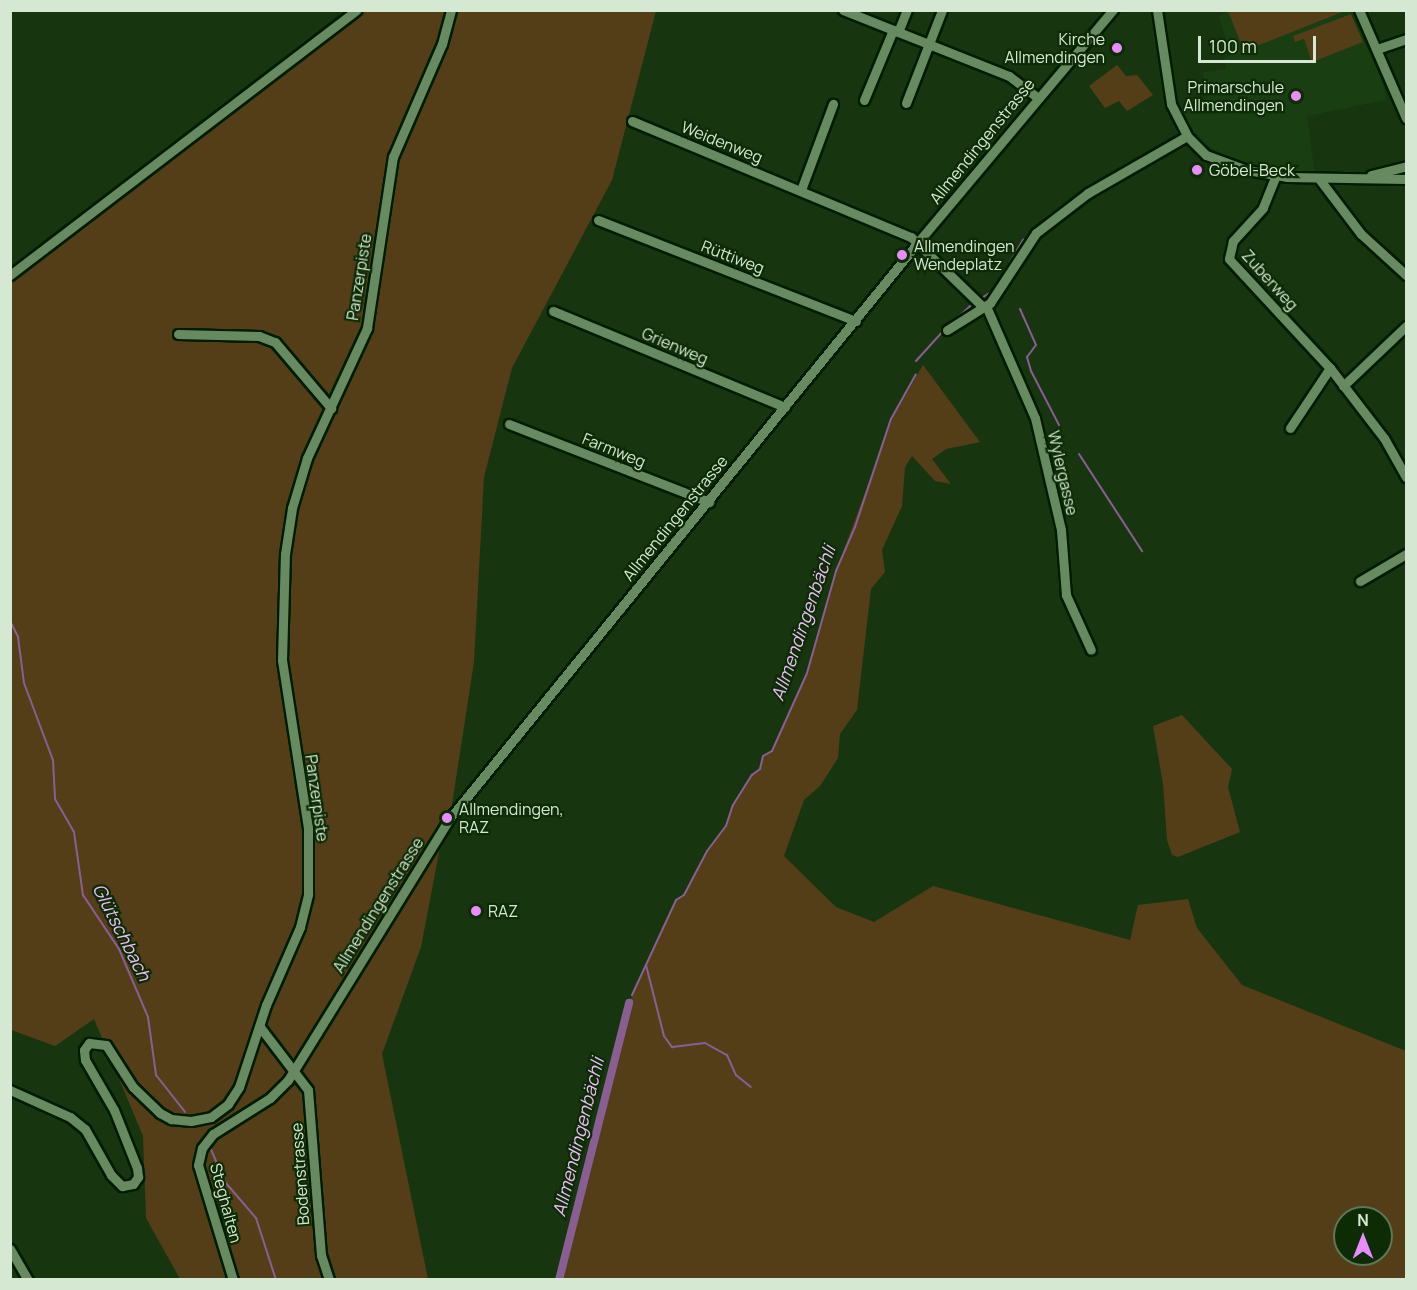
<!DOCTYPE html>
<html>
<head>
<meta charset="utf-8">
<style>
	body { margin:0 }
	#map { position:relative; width:1417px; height:1290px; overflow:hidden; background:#173610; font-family:Manrope,sans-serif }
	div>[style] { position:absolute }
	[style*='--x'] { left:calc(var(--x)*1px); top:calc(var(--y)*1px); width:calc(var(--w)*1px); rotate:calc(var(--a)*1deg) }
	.built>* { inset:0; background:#193e11 }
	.green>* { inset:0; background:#533e18 }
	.stream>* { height:2px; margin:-1px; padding:0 1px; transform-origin:1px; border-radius:1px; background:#895f93 }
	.canal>* { height:8px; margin:-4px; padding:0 4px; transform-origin:4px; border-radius:4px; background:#895f93 }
	.roads { filter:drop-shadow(2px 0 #001d00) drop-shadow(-2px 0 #001d00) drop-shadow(0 2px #001d00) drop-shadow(0 -2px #001d00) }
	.minor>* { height:9px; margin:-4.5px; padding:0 4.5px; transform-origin:4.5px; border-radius:4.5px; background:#678a60 }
	.dots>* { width:16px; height:16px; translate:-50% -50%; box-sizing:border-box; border:3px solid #0d2c06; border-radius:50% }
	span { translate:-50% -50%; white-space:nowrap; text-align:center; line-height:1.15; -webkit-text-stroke:4.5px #0d2c06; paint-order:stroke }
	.poi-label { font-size:16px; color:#d5e8d1 }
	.right { translate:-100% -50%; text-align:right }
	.left { translate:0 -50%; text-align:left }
	.street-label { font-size:16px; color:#d5e8d1 }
	.water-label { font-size:18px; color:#eebdf9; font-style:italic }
	.frame { position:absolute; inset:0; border:12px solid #d5e8d1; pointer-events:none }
	.north { position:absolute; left:1333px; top:1206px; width:60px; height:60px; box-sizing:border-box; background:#0d2c06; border:2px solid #5d7757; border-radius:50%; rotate:0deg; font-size:16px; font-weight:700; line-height:24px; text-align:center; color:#d5e8d1 }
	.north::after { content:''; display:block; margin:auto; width:21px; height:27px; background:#e98dfe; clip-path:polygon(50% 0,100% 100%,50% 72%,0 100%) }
	.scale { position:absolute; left:1198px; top:36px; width:118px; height:27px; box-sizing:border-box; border:3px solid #d5e8d1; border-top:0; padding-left:8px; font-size:18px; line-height:21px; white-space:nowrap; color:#d5e8d1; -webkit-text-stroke:4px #0d2c06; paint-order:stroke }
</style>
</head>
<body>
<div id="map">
	<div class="built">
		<div style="clip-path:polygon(1228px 10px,1350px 11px,1382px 80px,1386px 100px,1307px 116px,1315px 174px,1250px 163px,1221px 154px,1203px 143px,1182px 117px,1178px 109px,1207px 103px,1203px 72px,1226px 69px,1224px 58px,1231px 55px,1219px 17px)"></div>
	</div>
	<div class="green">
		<div style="clip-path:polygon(352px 11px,656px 11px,612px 180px,512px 368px,484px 477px,474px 662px,451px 811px,442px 837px,421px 947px,382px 1054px,428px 1279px,180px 1279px,146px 1218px,143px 1136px,94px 1019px,55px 1046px,11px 1030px,10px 279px,228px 117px)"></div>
		<div style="clip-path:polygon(1228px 11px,1345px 11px,1244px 51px)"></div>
		<div style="clip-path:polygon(1351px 14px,1363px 42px,1312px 62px,1304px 39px,1295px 42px,1293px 36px)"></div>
		<div style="clip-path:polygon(1117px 65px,1126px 76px,1137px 75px,1153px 95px,1127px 111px,1119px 101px,1105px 108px,1089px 86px)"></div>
		<div style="clip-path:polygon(evenodd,923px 365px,980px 442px,946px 449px,932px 459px,951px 484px,935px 481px,912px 456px,905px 467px,902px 506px,882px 550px,885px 572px,871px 589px,857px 710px,840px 734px,838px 758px,820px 786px,804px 800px,784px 856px,836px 907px,874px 922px,933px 886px,1130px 940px,1138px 905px,1188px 899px,1197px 928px,1242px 985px,1406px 1051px,1406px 1279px,559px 1279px,583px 1175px,594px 1149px,623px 1020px,633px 993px,676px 900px,684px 895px,707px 851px,726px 826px,733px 805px,752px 775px,760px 769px,763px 756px,772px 751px,807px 673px,836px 571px,893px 417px,923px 365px,1345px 1218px,1381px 1218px,1381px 1254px,1345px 1254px,1345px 1218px)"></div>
		<div style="clip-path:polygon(1182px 715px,1232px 769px,1228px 787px,1240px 832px,1178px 857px,1172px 855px,1167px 840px,1163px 784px,1153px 726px)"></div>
	</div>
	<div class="stream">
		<div style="--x:999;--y:281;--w:48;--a:-59.7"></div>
		<div style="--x:980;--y:299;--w:15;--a:-32"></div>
		<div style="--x:1020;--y:309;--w:39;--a:66"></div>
		<div style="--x:1036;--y:345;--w:15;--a:127"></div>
		<div style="--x:1027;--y:357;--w:15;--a:74"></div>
		<div style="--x:1031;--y:371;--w:61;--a:62.6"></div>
		<div style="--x:953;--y:322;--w:25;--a:-43"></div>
		<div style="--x:916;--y:361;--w:42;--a:-47.9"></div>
		<div style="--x:1079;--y:454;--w:116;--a:57"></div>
		<div style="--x:10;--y:621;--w:18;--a:63"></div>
		<div style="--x:18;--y:637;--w:46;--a:82.6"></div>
		<div style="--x:24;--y:683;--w:82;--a:69.4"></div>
		<div style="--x:53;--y:760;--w:39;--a:87"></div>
		<div style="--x:55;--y:799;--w:38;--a:60"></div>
		<div style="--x:74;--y:832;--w:64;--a:81.9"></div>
		<div style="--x:83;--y:895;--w:65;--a:56.3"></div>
		<div style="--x:119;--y:949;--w:74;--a:66.9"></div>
		<div style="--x:148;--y:1017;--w:59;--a:82.1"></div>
		<div style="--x:156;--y:1075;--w:47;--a:51.9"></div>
		<div style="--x:646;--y:965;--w:73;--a:75.8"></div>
		<div style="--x:664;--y:1036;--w:14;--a:54"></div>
		<div style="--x:672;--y:1047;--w:33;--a:-7"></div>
		<div style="--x:705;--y:1043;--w:25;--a:29"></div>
		<div style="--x:727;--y:1055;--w:22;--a:66"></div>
		<div style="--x:736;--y:1075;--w:19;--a:39"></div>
		<div style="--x:632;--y:995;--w:105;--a:-65.1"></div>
		<div style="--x:676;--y:900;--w:9;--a:-32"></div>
		<div style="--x:684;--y:895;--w:50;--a:-62.4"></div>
		<div style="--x:707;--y:851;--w:31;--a:-53"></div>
		<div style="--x:726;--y:826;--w:22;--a:-72"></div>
		<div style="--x:733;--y:805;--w:36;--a:-58"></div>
		<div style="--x:752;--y:775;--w:10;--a:-37"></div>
		<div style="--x:760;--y:769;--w:13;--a:-77"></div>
		<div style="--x:763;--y:756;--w:10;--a:-29"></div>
		<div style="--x:772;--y:751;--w:85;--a:-65.8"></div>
		<div style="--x:807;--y:673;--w:106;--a:-74.1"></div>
		<div style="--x:836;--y:571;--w:48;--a:-66.6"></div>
		<div style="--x:855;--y:527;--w:114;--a:-71.6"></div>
		<div style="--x:891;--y:419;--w:51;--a:-60.9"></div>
		<div style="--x:210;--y:1147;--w:38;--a:67"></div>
		<div style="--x:225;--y:1182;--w:48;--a:49.3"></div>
		<div style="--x:256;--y:1218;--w:65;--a:72.1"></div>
	</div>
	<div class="canal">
		<div style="--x:559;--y:1280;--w:286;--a:-75.8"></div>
	</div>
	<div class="roads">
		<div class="minor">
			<div style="--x:843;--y:10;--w:179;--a:21.7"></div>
			<div style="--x:1009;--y:76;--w:35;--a:37"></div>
			<div style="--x:1157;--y:10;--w:95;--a:81.5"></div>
			<div style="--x:1171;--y:104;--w:36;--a:63"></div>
			<div style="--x:1187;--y:136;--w:27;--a:45"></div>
			<div style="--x:1206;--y:155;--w:44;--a:20.1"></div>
			<div style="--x:1247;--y:170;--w:41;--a:9.9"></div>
			<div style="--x:1287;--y:177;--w:119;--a:1"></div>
			<div style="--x:1359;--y:10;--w:118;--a:66.5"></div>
			<div style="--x:898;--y:32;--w:24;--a:-68"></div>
			<div style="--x:1377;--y:49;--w:31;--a:-19"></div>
			<div style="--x:864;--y:100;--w:76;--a:-67.5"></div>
			<div style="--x:906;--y:103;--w:100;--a:-68.8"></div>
			<div style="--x:632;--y:121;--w:302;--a:22.6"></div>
			<div style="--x:911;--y:237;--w:100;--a:44.2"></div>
			<div style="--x:1276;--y:175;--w:35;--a:112"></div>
			<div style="--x:1263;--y:208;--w:45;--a:132.3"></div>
			<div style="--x:1233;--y:241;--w:18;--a:103"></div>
			<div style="--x:1229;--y:259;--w:149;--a:47.2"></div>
			<div style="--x:1330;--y:368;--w:88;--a:52.4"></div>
			<div style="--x:1384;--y:438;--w:45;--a:60.6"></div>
			<div style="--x:1371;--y:175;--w:36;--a:-14"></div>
			<div style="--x:1320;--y:180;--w:68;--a:52.8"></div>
			<div style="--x:1361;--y:234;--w:61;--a:42.3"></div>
			<div style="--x:801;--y:190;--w:92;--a:-69.6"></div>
			<div style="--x:598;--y:220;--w:277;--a:21.4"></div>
			<div style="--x:10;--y:275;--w:436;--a:-37.4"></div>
			<div style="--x:986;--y:306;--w:122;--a:66.4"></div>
			<div style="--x:1035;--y:418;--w:115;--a:76.9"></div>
			<div style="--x:1061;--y:530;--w:65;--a:85.6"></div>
			<div style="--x:1066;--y:595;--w:60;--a:65.6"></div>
			<div style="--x:553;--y:311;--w:251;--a:22.5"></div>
			<div style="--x:947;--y:330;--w:51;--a:-32.1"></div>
			<div style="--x:990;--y:303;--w:84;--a:-56.7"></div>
			<div style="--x:1036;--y:233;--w:66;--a:-37.6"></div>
			<div style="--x:1088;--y:193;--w:114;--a:-29.9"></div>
			<div style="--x:178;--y:334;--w:81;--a:1.4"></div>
			<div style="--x:259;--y:336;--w:17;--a:21"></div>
			<div style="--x:275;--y:342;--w:87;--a:49.7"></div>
			<div style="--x:1343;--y:386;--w:87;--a:-43.6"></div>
			<div style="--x:509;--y:424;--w:215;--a:21.3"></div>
			<div style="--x:1290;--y:428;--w:72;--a:-56.3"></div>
			<div style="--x:1360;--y:581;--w:53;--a:-30.4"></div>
			<div style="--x:260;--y:1027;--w:79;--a:52.7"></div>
			<div style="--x:308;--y:1090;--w:166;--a:85.5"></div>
			<div style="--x:321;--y:1255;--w:26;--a:72"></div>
			<div style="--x:10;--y:1090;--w:66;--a:24.2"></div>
			<div style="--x:70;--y:1117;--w:19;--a:39"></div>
			<div style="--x:85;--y:1129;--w:53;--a:60.5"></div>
			<div style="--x:111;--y:1175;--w:16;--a:45"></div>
			<div style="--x:122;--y:1186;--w:11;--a:-10"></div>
			<div style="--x:133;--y:1184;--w:9;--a:-54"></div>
			<div style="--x:138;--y:1177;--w:9;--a:-96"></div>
			<div style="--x:137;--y:1168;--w:62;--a:-111.6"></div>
			<div style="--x:114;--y:1110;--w:58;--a:-120.1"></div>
			<div style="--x:85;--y:1060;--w:10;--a:-96"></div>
			<div style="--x:84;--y:1050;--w:9;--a:-54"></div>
			<div style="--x:89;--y:1043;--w:17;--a:7"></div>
			<div style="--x:106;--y:1045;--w:50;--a:57.3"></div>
			<div style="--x:133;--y:1087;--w:37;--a:44"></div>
			<div style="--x:160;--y:1113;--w:13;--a:29"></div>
			<div style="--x:171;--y:1119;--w:20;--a:6"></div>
			<div style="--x:191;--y:1121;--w:20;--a:-11"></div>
			<div style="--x:211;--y:1117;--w:21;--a:-37"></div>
			<div style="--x:228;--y:1104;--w:20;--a:-57"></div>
			<div style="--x:239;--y:1087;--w:86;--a:-71.8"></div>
			<div style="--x:266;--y:1005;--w:85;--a:-66.4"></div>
			<div style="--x:300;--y:927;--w:34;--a:-76"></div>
			<div style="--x:308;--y:894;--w:66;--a:-90"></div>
			<div style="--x:308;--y:828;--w:170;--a:-98.8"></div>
			<div style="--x:282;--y:660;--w:106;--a:-88.4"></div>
			<div style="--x:285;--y:554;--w:47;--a:-81.3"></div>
			<div style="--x:292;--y:508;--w:52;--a:-73.3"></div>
			<div style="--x:307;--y:458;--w:143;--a:-65.2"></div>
			<div style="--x:367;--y:328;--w:173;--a:-81.4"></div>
			<div style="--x:393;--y:157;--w:123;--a:-66.6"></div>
			<div style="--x:442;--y:44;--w:35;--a:-75"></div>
			<div style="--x:10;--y:1249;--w:36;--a:60"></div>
			<div style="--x:233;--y:1280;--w:120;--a:-106.9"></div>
			<div style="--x:198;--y:1165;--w:17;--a:-77"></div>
			<div style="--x:202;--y:1148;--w:18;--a:-52"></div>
			<div style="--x:213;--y:1134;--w:67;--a:-32.3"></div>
			<div style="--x:270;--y:1098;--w:25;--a:-45"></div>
			<div style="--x:288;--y:1080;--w:308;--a:-58.3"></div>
			<div style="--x:450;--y:818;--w:744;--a:-50.89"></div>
			<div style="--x:919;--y:241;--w:302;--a:-50"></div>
		</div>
	</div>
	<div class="dots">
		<div style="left:1117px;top:48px;background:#e98dfe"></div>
		<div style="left:1296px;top:96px;background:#e98dfe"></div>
		<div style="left:1197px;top:170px;background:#e98dfe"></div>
		<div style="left:902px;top:255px;background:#e98dfe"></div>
		<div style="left:447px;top:818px;background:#e98dfe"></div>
		<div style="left:476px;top:911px;background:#e98dfe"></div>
	</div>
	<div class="poi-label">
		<span class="right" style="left:1105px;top:48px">Kirche<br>Allmendingen</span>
		<span class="right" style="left:1284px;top:96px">Primarschule<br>Allmendingen</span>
		<span class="left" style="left:1209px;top:170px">Göbel-Beck</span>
		<span class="left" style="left:914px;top:255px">Allmendingen<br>Wendeplatz</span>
		<span class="left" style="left:459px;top:818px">Allmendingen,<br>RAZ</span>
		<span class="left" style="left:488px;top:911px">RAZ</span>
	</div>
	<div class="street-label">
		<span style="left:982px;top:141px;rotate:-51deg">Allmendingenstrasse</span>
		<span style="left:722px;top:142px;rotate:22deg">Weidenweg</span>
		<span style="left:733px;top:257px;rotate:21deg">Rüttiweg</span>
		<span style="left:359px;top:277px;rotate:-81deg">Panzerpiste</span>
		<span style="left:1270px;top:280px;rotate:48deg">Zuberweg</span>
		<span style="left:675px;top:346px;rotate:23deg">Grienweg</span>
		<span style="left:614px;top:450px;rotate:22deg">Farmweg</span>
		<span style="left:1063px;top:473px;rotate:77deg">Wylergasse</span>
		<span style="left:675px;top:518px;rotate:-51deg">Allmendingenstrasse</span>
		<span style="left:317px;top:798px;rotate:82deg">Panzerpiste</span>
		<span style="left:378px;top:905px;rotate:-58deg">Allmendingenstrasse</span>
		<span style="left:300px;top:1174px;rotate:-94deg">Bodenstrasse</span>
		<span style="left:226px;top:1203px;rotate:75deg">Steghalten</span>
	</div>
	<div class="water-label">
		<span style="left:803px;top:623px;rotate:-71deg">Allmendingenbächli</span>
		<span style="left:122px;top:932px;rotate:63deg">Glütschbach</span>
		<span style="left:578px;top:1137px;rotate:-76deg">Allmendingenbächli</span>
	</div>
	<div class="frame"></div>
	<div class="north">N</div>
	<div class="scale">100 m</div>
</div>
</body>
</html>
